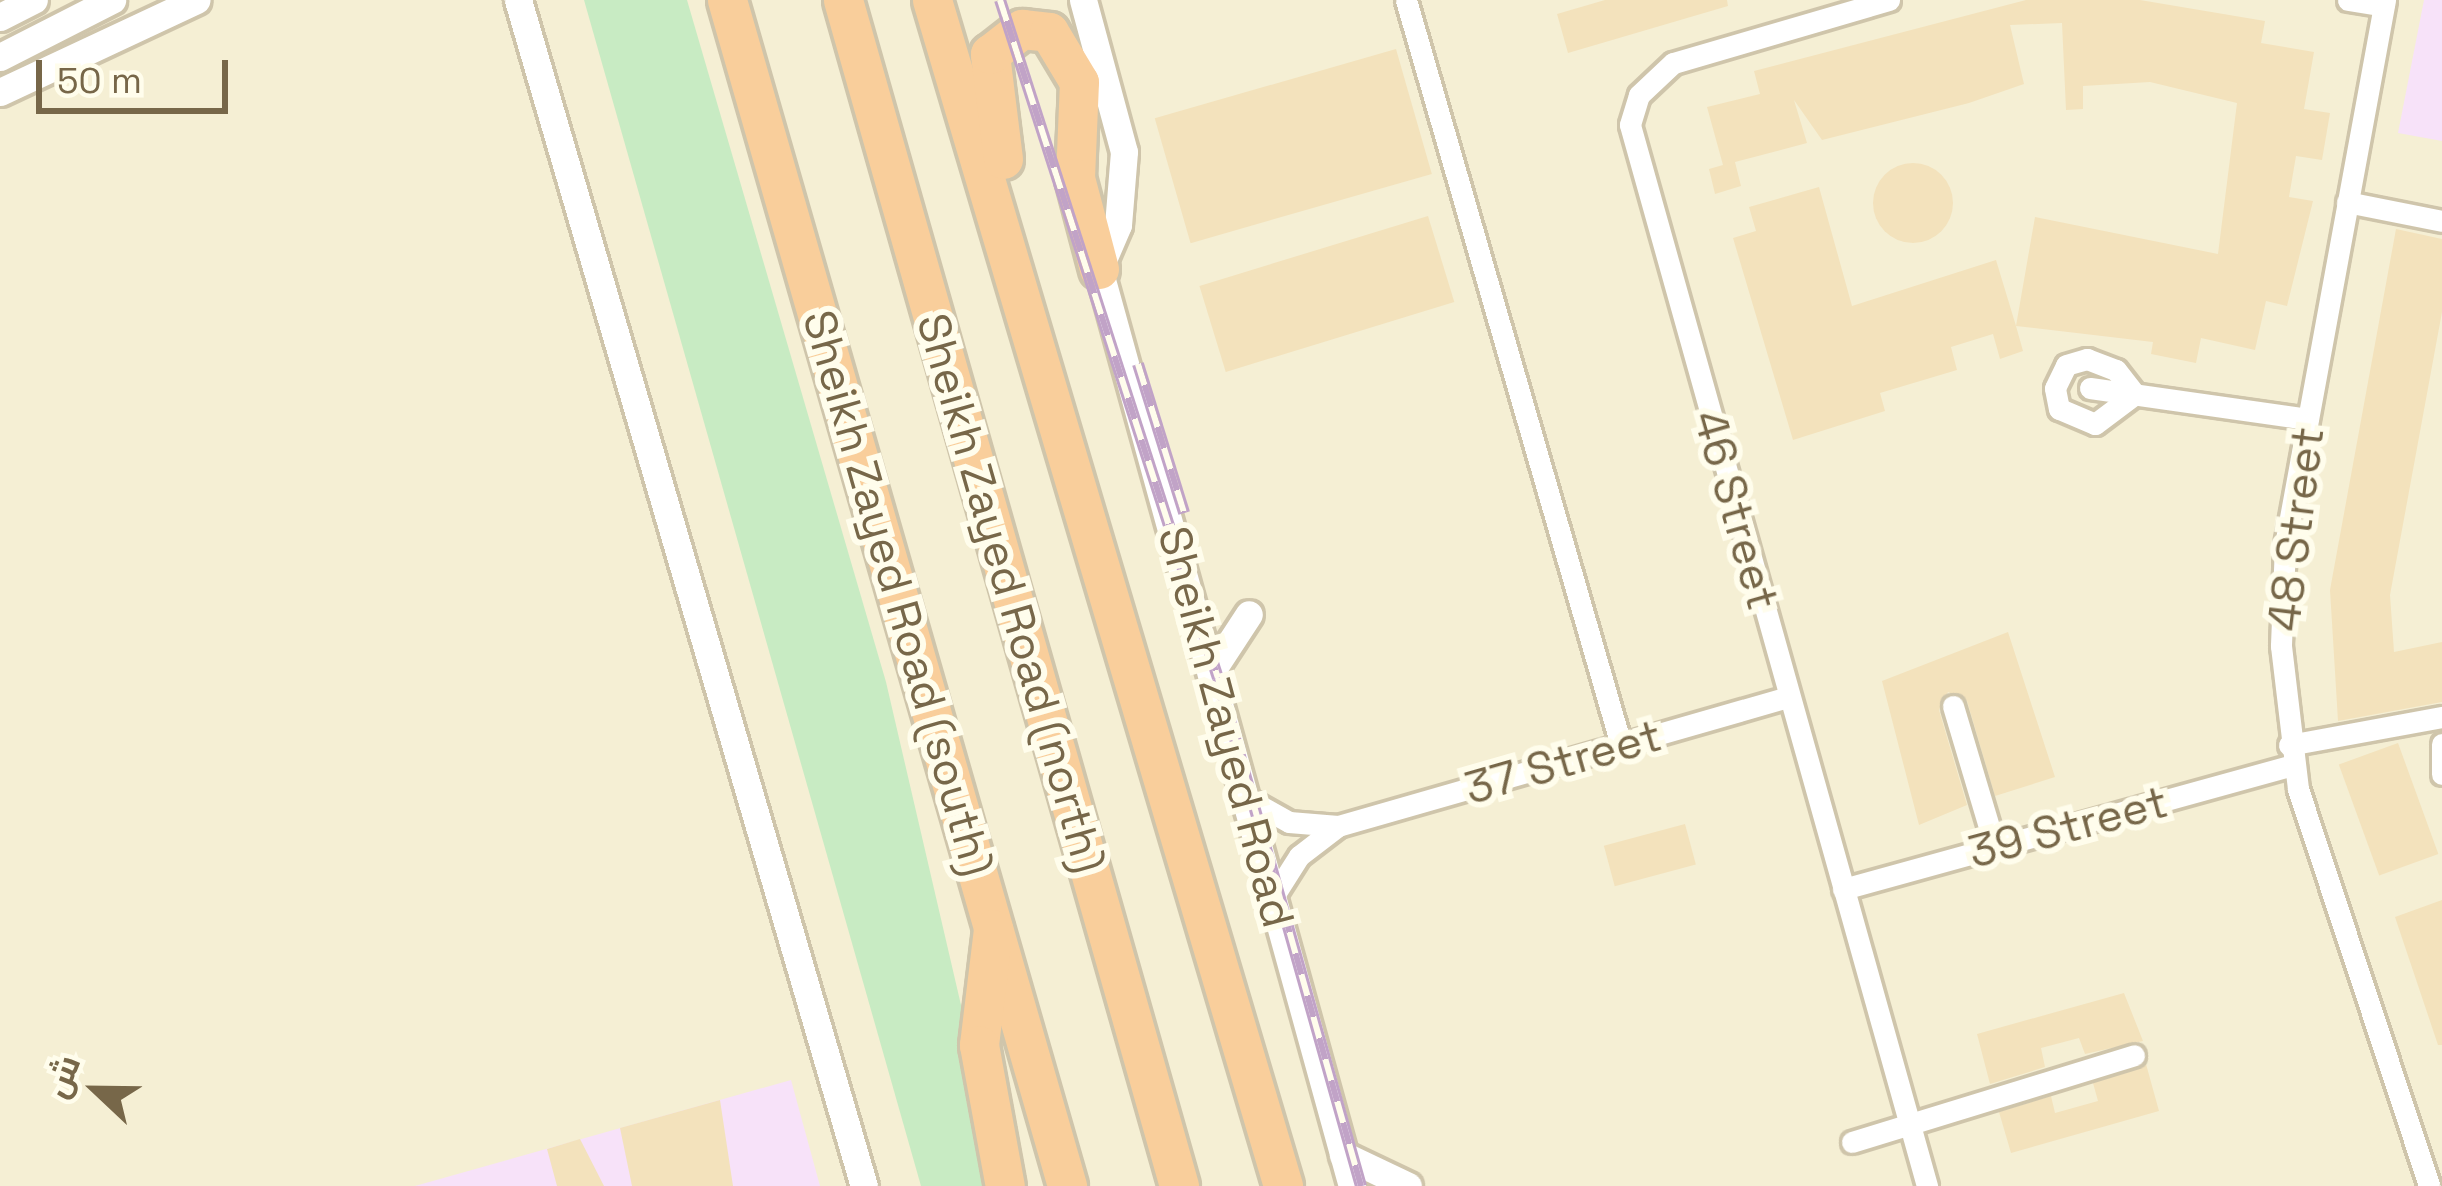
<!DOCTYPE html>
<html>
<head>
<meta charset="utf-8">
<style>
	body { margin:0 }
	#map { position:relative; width:2442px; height:1186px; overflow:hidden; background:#fdfae6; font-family:"Space Grotesk",Cairo,sans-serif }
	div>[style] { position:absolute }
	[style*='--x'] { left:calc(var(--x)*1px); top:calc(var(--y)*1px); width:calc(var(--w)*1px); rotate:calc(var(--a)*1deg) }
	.residential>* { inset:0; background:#f5efd4; transform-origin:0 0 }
	.education>* { inset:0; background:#f7e2f9 }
	.green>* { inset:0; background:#c8ebc3 }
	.building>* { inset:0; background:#f3e2bc; transform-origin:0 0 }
	.round { border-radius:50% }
	.roads { filter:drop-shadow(3px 0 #cfc5ab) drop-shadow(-3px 0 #cfc5ab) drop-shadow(0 3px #cfc5ab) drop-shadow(0 -3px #cfc5ab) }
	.minor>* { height:21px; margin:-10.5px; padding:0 10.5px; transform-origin:10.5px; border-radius:10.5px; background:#fff }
	.tertiary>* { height:27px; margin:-13.5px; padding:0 13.5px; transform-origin:13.5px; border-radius:13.5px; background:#fff }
	.motorway>* { height:39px; margin:-19.5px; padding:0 19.5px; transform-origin:19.5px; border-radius:19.5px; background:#f9ce9b }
	.rail>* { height:12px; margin-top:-6px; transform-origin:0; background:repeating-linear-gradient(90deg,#fffdec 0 22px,#c1a3c7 0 44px); box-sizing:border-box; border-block:3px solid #c1a3c7 }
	span { translate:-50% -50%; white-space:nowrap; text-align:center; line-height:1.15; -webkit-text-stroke:12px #fffdec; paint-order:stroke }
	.street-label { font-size:45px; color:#776749 }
	.north { position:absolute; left:36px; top:1030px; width:120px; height:120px; -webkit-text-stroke:9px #fffdec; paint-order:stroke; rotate:292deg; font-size:33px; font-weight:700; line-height:48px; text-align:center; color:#776749 }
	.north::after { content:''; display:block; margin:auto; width:42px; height:54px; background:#776749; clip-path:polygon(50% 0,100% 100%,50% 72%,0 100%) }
	.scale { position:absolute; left:36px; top:60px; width:192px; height:54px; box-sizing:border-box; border:6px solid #776749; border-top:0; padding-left:15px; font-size:36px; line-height:42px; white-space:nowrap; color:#776749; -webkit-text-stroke:9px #fffdec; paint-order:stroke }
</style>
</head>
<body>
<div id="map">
	<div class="residential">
		<div style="left:0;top:0;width:2442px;height:1186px"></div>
	</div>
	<div class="education">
		<div style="clip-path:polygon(2424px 0,2442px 0,2442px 141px,2398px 133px)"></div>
		<div style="clip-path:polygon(791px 1080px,820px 1186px,415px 1186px)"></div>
	</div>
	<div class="green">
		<div style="clip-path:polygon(584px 0,687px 0,886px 682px,1003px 1186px,921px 1186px)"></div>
	</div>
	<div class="building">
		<div style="clip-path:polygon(1605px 0,1727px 0,1728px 6px,1568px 53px,1557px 14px)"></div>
		<div style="clip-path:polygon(2026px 0,2140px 0,2265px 21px,2261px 43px,2314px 52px,2304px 109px,2330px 113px,2322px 160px,2296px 156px,2289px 197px,2313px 201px,2287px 306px,2266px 301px,2255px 350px,2201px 338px,2196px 363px,2151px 354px,2153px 342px,2016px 326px,2023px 351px,2000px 359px,1993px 334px,1951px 347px,1957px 370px,1880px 393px,1885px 411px,1793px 440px,1733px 238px,1756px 231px,1749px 207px,1819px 187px,1852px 306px,1996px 260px,2016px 326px,2035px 217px,2218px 254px,2237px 103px,2150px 82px,2083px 86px,2083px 109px,2066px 110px,2062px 23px,2010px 25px,2024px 84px,1969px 103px,1822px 140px,1794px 100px,1807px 143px,1735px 162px,1741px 186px,1715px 194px,1709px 169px,1723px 165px,1707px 107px,1760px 94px,1754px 71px)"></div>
		<div style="left:1396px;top:49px;width:130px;height:251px;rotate:74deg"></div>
		<div class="round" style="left:1873px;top:163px;width:80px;height:80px"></div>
		<div style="left:1428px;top:216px;width:90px;height:239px;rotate:73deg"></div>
		<div style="clip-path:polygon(2396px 229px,2442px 239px,2442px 312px,2390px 595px,2394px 652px,2442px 642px,2442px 702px,2338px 721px,2330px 590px)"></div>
		<div style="clip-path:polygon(2008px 632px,2055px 777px,1995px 796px,1967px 701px,1948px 692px,1939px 710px,1967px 805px,1919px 825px,1882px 681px)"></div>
		<div style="left:2398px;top:743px;width:118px;height:63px;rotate:70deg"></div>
		<div style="left:1685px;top:824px;width:42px;height:84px;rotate:75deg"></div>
		<div style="clip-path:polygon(2442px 900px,2442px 1045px,2438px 1045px,2395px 917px)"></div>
		<div style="clip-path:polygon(2124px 993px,2143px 1041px,2085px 1054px,2079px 1038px,2041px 1048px,2045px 1067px,1990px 1084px,1977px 1034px)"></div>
		<div style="clip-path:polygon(2146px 1064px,2159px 1111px,2011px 1153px,1999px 1112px,2051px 1096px,2055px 1113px,2098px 1101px,2093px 1083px)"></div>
		<div style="clip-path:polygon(720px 1100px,733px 1186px,632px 1186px,620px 1128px)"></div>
		<div style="clip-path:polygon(580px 1139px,604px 1186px,557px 1186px,547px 1149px)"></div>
	</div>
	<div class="roads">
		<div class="minor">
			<div style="--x:1406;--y:0;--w:775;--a:73.9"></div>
			<div style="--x:1889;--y:0;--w:225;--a:163.7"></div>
			<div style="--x:1673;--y:63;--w:47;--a:136.7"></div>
			<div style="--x:1639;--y:95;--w:31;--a:107"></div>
			<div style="--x:1630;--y:125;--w:1102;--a:74.36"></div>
			<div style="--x:2348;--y:0;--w:36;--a:9"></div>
			<div style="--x:2385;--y:0;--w:554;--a:100.4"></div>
			<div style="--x:2285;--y:545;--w:101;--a:92.3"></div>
			<div style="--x:2281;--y:646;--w:144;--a:83.2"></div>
			<div style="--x:2298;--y:789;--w:418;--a:71.7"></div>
			<div style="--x:2347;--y:202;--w:97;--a:11.3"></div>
			<div style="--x:2087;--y:359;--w:31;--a:21"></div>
			<div style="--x:2116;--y:370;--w:31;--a:52"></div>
			<div style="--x:2135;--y:394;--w:50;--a:143.1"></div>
			<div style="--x:2095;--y:424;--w:39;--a:-157"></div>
			<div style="--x:2059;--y:409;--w:21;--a:-101"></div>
			<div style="--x:2055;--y:388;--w:25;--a:-64"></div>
			<div style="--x:2066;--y:365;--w:22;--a:-16"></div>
			<div style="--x:2090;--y:388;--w:220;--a:8.1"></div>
			<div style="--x:1953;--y:706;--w:147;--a:73.4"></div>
			<div style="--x:2442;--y:744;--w:30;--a:90"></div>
			<div style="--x:2289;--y:745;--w:156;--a:-10.4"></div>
			<div style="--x:1246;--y:798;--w:49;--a:29.2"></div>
			<div style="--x:1289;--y:822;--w:49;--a:4.7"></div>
			<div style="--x:1338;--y:826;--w:468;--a:-16"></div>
			<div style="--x:1843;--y:889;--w:466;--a:-15.4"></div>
			<div style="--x:1273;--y:897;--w:49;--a:-57.6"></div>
			<div style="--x:1299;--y:856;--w:49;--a:-37.6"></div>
			<div style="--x:1852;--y:1142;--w:295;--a:-17.1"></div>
		</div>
		<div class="tertiary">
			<div style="--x:518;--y:0;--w:1235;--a:73.74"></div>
			<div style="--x:1083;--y:0;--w:157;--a:74.9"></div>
			<div style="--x:1124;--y:152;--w:73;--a:94.7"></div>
			<div style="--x:1118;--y:225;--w:48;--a:113.4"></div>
			<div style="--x:1099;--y:269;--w:951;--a:74.58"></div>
			<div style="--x:0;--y:17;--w:38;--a:-27"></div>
			<div style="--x:0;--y:57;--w:126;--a:-27"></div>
			<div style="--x:0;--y:92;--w:217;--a:-25.1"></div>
			<div style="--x:1211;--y:672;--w:69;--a:-56.8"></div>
			<div style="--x:1343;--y:1155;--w:72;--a:25.5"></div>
		</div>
		<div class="motorway">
			<div style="--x:727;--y:0;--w:1234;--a:74"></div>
			<div style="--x:843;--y:0;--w:1233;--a:74.18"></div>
			<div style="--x:932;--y:0;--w:1237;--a:73.51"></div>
			<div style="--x:1003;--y:159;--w:106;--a:-97.1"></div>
			<div style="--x:990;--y:54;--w:41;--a:-38"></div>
			<div style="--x:1022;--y:29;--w:27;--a:6"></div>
			<div style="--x:1049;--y:32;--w:58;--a:59"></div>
			<div style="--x:1079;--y:82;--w:96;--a:92.4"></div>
			<div style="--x:1075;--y:178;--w:94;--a:75.2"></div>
			<div style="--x:993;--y:929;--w:117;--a:96.9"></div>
			<div style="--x:979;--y:1045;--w:143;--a:79.6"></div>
		</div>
	</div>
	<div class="rail">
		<div style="--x:1000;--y:0;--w:712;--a:72.18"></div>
		<div style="--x:1218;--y:678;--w:528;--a:74.28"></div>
		<div style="--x:1138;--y:364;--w:156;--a:72.8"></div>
	</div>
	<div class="street-label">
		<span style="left:1736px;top:510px;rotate:74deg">46 Street</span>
		<span style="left:2296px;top:529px;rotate:-83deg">48 Street</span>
		<span style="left:898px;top:593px;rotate:74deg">Sheikh Zayed Road (south)</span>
		<span style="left:1011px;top:593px;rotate:74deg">Sheikh Zayed Road (north)</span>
		<span style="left:1226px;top:727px;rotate:75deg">Sheikh Zayed Road</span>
		<span style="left:1563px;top:762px;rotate:-16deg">37 Street</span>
		<span style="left:2068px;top:827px;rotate:-15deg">39 Street</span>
	</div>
	<div class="north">ش</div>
	<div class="scale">50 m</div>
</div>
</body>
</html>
